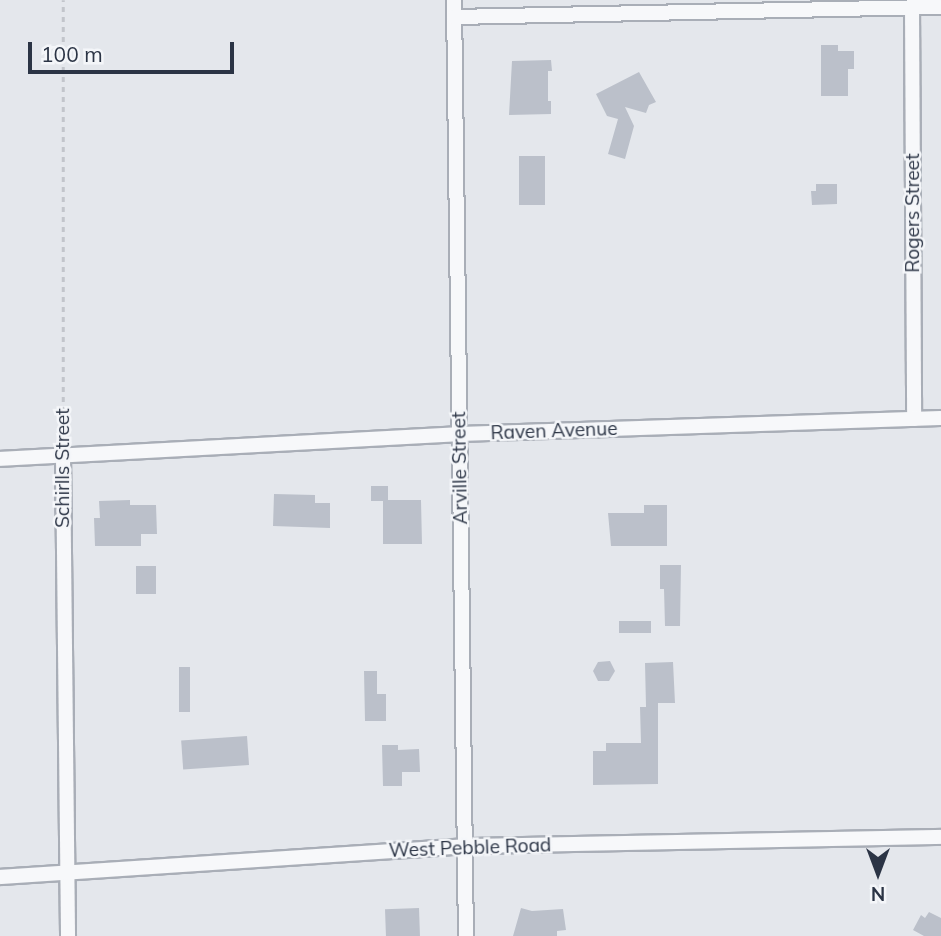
<!DOCTYPE html>
<html>
<head>
<meta charset="utf-8">
<style>
	body { margin:0 }
	#map { position:relative; width:941px; height:936px; overflow:hidden; background:#e4e7ec; font-family:Mulish,sans-serif }
	div>[style] { position:absolute }
	[style*='--x'] { left:calc(var(--x)*1px); top:calc(var(--y)*1px); width:calc(var(--w)*1px); rotate:calc(var(--a)*1deg) }
	.building>* { inset:0; background:#bbc0ca; transform-origin:0 0 }
	.path>* { height:2.5px; margin-top:-1.25px; transform-origin:0; background:repeating-linear-gradient(90deg,#c2c5cb 0 5px,transparent 0 10px) }
	.roads { filter:drop-shadow(2px 0 #a9aeb7) drop-shadow(-2px 0 #a9aeb7) drop-shadow(0 2px #a9aeb7) drop-shadow(0 -2px #a9aeb7) }
	.minor>* { height:14px; margin:-7px; padding:0 7px; transform-origin:7px; border-radius:7px; background:#f7f8fa }
	span { translate:-50% -50%; white-space:nowrap; text-align:center; line-height:1.15; -webkit-text-stroke:5px #f4f6f9; paint-order:stroke }
	.street-label { font-size:19px; color:#2b3445 }
	.north { position:absolute; left:843px; top:838px; width:70px; height:70px; -webkit-text-stroke:5px #f4f6f9; paint-order:stroke; rotate:180deg; font-size:19px; font-weight:700; line-height:28px; text-align:center; color:#2b3445 }
	.north::after { content:''; display:block; margin:auto; width:24px; height:32px; background:#2b3445; clip-path:polygon(50% 0,100% 100%,50% 72%,0 100%) }
	.scale { position:absolute; left:28px; top:42px; width:206px; height:32px; box-sizing:border-box; border:4px solid #2b3445; border-top:0; padding-left:9px; font-size:21px; line-height:24px; white-space:nowrap; color:#2b3445; -webkit-text-stroke:5px #f4f6f9; paint-order:stroke }
</style>
</head>
<body>
<div id="map">
	<div class="building">
		<div style="clip-path:polygon(821px 45px,838px 45px,838px 51px,854px 51px,854px 69px,848px 69px,848px 96px,821px 96px)"></div>
		<div style="clip-path:polygon(551px 60px,552px 71px,548px 71px,548px 101px,551px 101px,551px 114px,509px 115px,512px 61px)"></div>
		<div style="clip-path:polygon(639px 72px,656px 102px,649px 105px,646px 113px,625px 107px,634px 126px,625px 159px,608px 154px,618px 119px,607px 116px,596px 94px)"></div>
		<div style="left:519px;top:156px;width:26px;height:49px"></div>
		<div style="clip-path:polygon(816px 184px,837px 184px,837px 204px,812px 205px,811px 191px,816px 191px)"></div>
		<div style="clip-path:polygon(371px 486px,388px 486px,388px 500px,421px 500px,422px 544px,383px 544px,383px 501px,371px 501px)"></div>
		<div style="clip-path:polygon(274px 494px,315px 495px,315px 503px,330px 503px,330px 528px,273px 526px)"></div>
		<div style="clip-path:polygon(130px 500px,130px 505px,156px 505px,157px 534px,141px 534px,141px 546px,95px 546px,94px 518px,100px 518px,99px 501px)"></div>
		<div style="clip-path:polygon(644px 505px,667px 505px,667px 546px,611px 546px,608px 513px,644px 513px)"></div>
		<div style="clip-path:polygon(660px 565px,681px 565px,680px 626px,665px 626px,664px 589px,660px 589px)"></div>
		<div style="left:156px;top:566px;width:28px;height:20px;rotate:90deg"></div>
		<div style="left:619px;top:621px;width:32px;height:12px"></div>
		<div style="clip-path:polygon(610px 661px,615px 671px,609px 681px,598px 681px,593px 671px,598px 662px)"></div>
		<div style="clip-path:polygon(673px 662px,675px 703px,658px 703px,658px 784px,593px 785px,593px 751px,606px 751px,606px 743px,641px 743px,640px 707px,646px 707px,645px 663px)"></div>
		<div style="left:179px;top:667px;width:11px;height:45px"></div>
		<div style="clip-path:polygon(364px 671px,377px 671px,377px 694px,386px 694px,386px 721px,365px 721px)"></div>
		<div style="left:247px;top:736px;width:29px;height:66px;rotate:86deg"></div>
		<div style="clip-path:polygon(382px 745px,398px 745px,398px 750px,419px 749px,420px 772px,402px 772px,402px 786px,383px 786px)"></div>
		<div style="left:419px;top:908px;width:28px;height:34px;rotate:88deg"></div>
		<div style="clip-path:polygon(521px 908px,532px 911px,563px 909px,566px 930px,557px 931px,557px 936px,513px 936px)"></div>
		<div style="clip-path:polygon(929px 912px,941px 918px,941px 936px,924px 936px,913px 930px,921px 915px,925px 918px)"></div>
	</div>
	<div class="path">
		<div style="--x:63;--y:442;--w:442;--a:-90"></div>
	</div>
	<div class="roads">
		<div class="minor">
			<div style="--x:454;--y:0;--w:936;--a:89.27"></div>
			<div style="--x:912;--y:7;--w:412;--a:89.7"></div>
			<div style="--x:454;--y:17;--w:487;--a:-1.2"></div>
			<div style="--x:63;--y:456;--w:480;--a:89.4"></div>
			<div style="--x:0;--y:459;--w:460;--a:-3.1"></div>
			<div style="--x:459;--y:434;--w:482;--a:-1.9"></div>
			<div style="--x:0;--y:877;--w:466;--a:-3.8"></div>
			<div style="--x:465;--y:846;--w:476;--a:-1.1"></div>
		</div>
	</div>
	<div class="street-label">
		<span style="left:913px;top:213px;rotate:-90deg">Rogers Street</span>
		<span style="left:554px;top:431px;rotate:-2deg">Raven Avenue</span>
		<span style="left:63px;top:468px;rotate:-90deg">Schirlls Street</span>
		<span style="left:460px;top:468px;rotate:-91deg">Arville Street</span>
		<span style="left:470px;top:848px;rotate:-2deg">West Pebble Road</span>
	</div>
	<div class="north">N</div>
	<div class="scale">100 m</div>
</div>
</body>
</html>
